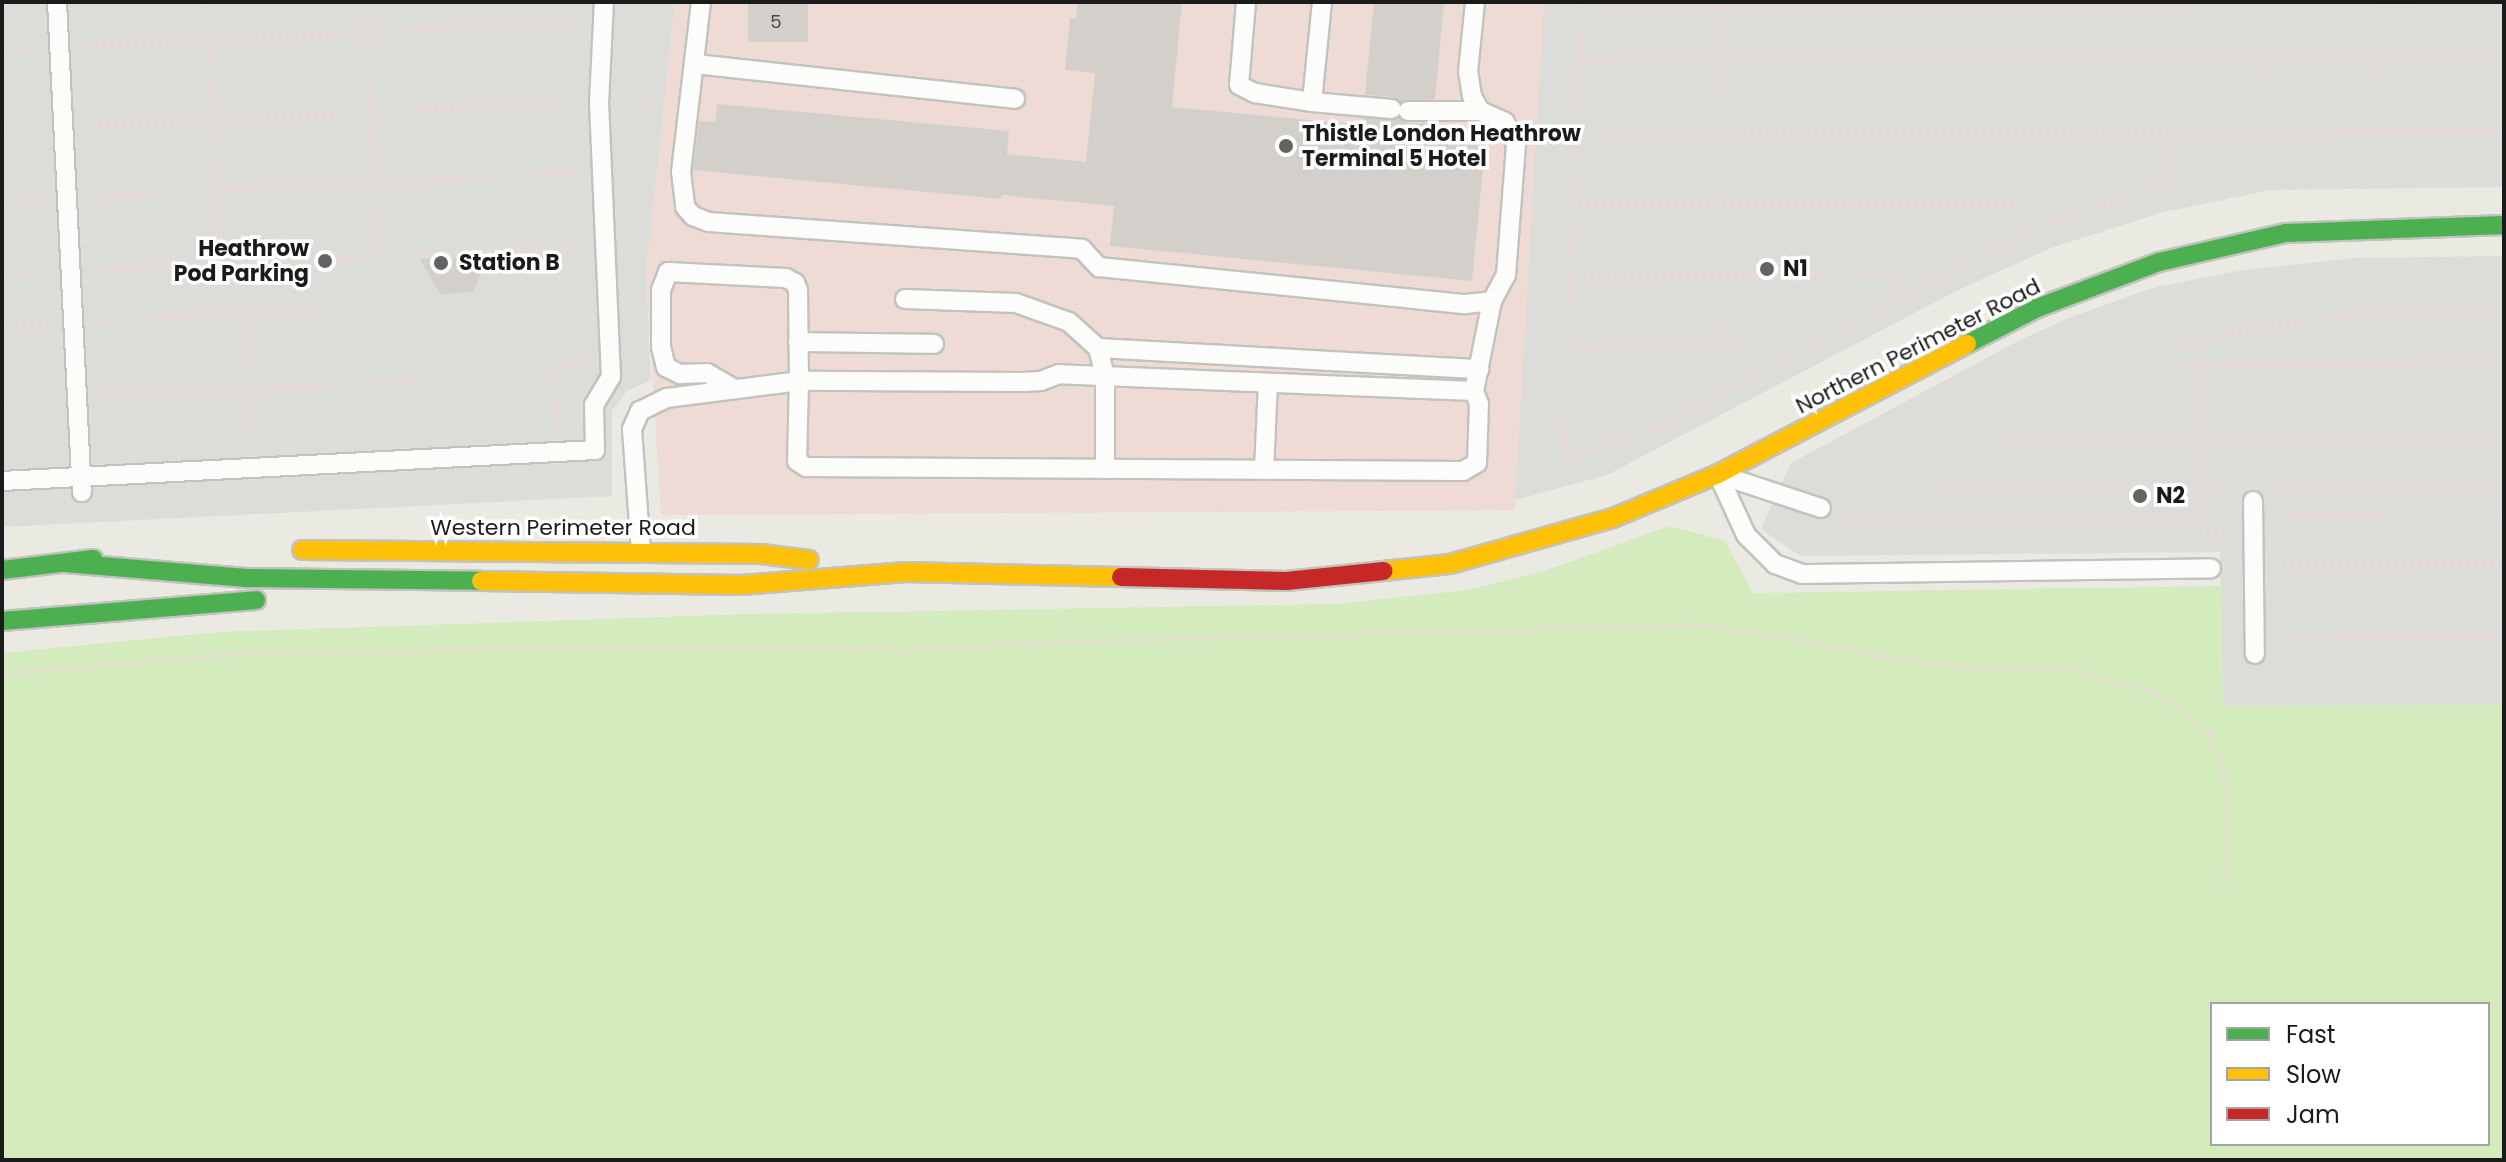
<!DOCTYPE html>
<html>
<head>
<meta charset="utf-8">
<style>
	body { margin:0 }
	#map { position:relative; width:2506px; height:1162px; overflow:hidden; background:#eae9e2; font-family:Poppins,sans-serif }
	div>[style] { position:absolute }
	[style*='--x'] { left:calc(var(--x)*1px); top:calc(var(--y)*1px); width:calc(var(--w)*1px); rotate:calc(var(--a)*1deg) }
	.commercial>* { inset:0; background:#eedbd5 }
	.grass>* { inset:0; background:#d4ecbd }
	.parking>* { inset:0; background:#dcdcd9 }
	.building>* { inset:0; background:#d3d0cb; transform-origin:0 0 }
	.path>* { height:5px; margin-top:-2.5px; transform-origin:0; background:repeating-linear-gradient(90deg,#eadad6 0 4px,transparent 0 8px) }
	.roads { filter:drop-shadow(2px 0 #c2c2bf) drop-shadow(-2px 0 #c2c2bf) drop-shadow(0 2px #c2c2bf) drop-shadow(0 -2px #c2c2bf) }
	.lane>* { height:18px; margin:-9px; padding:0 9px; transform-origin:9px; border-radius:9px; background:#fcfcfb }
	.fast>* { height:18px; margin:-9px; padding:0 9px; transform-origin:9px; border-radius:9px; background:#4caf50 }
	.slow>* { height:18px; margin:-9px; padding:0 9px; transform-origin:9px; border-radius:9px; background:#ffc107 }
	.jam>* { height:18px; margin:-9px; padding:0 9px; transform-origin:9px; border-radius:9px; background:#c62828 }
	.dots>* { width:22px; height:22px; translate:-50% -50%; box-sizing:border-box; border:4px solid #fff; border-radius:50% }
	span { translate:-50% -50%; white-space:nowrap; text-align:center; line-height:1.15; -webkit-text-stroke:7px #fff; paint-order:stroke }
	.number-label { font-size:18px; color:#4a4948 }
	.number-label span { -webkit-text-stroke-width:0 }
	.poi-label { font-size:22px; color:#1b1b1b; font-weight:700 }
	.left { translate:0 -50%; text-align:left }
	.right { translate:-100% -50%; text-align:right }
	.street-label { font-size:22px; color:#1b1b1b }
	.frame { position:absolute; inset:0; border:4px solid #1b1b1b; pointer-events:none }
	.legend { position:absolute; left:2210px; top:1002px; width:280px; height:144px; box-sizing:border-box; background:#fff; border:2px solid #a4a4a4; margin:0; padding:10px 14px; list-style:none; font-size:24px; color:#1b1b1b }
	.legend li { display:flex; align-items:center; gap:16px; height:40px }
	.legend b { width:40px; border:2px solid #a4a4a4 }
</style>
</head>
<body>
<div id="map">
	<div class="commercial">
		<div style="clip-path:polygon(675px 2px,1544px 2px,1515px 510px,661px 515px,646px 271px)"></div>
	</div>
	<div class="grass">
		<div style="clip-path:polygon(evenodd,1669px 526px,1725px 541px,1753px 593px,2221px 586px,2223px 706px,2504px 704px,2504px 1160px,2px 1160px,2px 653px,219px 632px,750px 614px,1337px 604px,1467px 590px,1542px 572px,1669px 526px,2212px 1004px,2488px 1004px,2488px 1144px,2212px 1144px,2212px 1004px)"></div>
	</div>
	<div class="parking">
		<div style="clip-path:polygon(2px 2px,675px 2px,646px 271px,651px 380px,627px 391px,612px 411px,612px 496px,2px 527px)"></div>
		<div style="clip-path:polygon(1544px 2px,2504px 2px,2504px 187px,2271px 190px,2163px 212px,2051px 248px,1958px 290px,1607px 475px,1515px 500px)"></div>
		<div style="clip-path:polygon(2504px 256px,2504px 704px,2223px 706px,2220px 552px,1800px 556px,1761px 529px,1791px 463px,2022px 339px,2074px 316px,2156px 287px,2244px 270px,2356px 258px)"></div>
	</div>
	<div class="building">
		<div style="left:748px;top:2px;width:60px;height:40px"></div>
		<div style="clip-path:polygon(1077px 2px,1182px 2px,1172px 107px,1362px 125px,1363px 118px,1399px 118px,1407px 123px,1433px 123px,1432px 133px,1486px 138px,1472px 281px,1110px 246px,1114px 206px,1002px 195px,1001px 199px,693px 170px,699px 121px,715px 122px,717px 104px,1009px 131px,1007px 154px,1086px 162px,1095px 73px,1065px 70px,1070px 18px,1076px 19px)"></div>
		<div style="clip-path:polygon(1374px 2px,1444px 2px,1435px 99px,1401px 102px,1393px 97px,1365px 95px)"></div>
		<div style="clip-path:polygon(486px 257px,474px 292px,440px 294px,420px 259px)"></div>
	</div>
	<div class="path">
		<div style="--x:208;--y:2;--w:262;--a:87.2"></div>
		<div style="--x:366;--y:2;--w:254;--a:87.3"></div>
		<div style="--x:1582;--y:2;--w:456;--a:92.3"></div>
		<div style="--x:1564;--y:458;--w:94;--a:-18"></div>
		<div style="--x:1653;--y:429;--w:419;--a:-27.9"></div>
		<div style="--x:2023;--y:233;--w:159;--a:-19.8"></div>
		<div style="--x:2173;--y:179;--w:47;--a:-90"></div>
		<div style="--x:2173;--y:132;--w:331;--a:-0.3"></div>
		<div style="--x:1603;--y:8;--w:901;--a:-0.25"></div>
		<div style="--x:82;--y:46;--w:499;--a:-2.8"></div>
		<div style="--x:2;--y:50;--w:35;--a:-3"></div>
		<div style="--x:2376;--y:55;--w:24;--a:90"></div>
		<div style="--x:1580;--y:60;--w:924;--a:-0.37"></div>
		<div style="--x:2212;--y:80;--w:190;--a:-0.3"></div>
		<div style="--x:2266;--y:80;--w:24;--a:-90"></div>
		<div style="--x:621;--y:93;--w:25;--a:7"></div>
		<div style="--x:646;--y:96;--w:5;--a:90"></div>
		<div style="--x:646;--y:101;--w:19;--a:9"></div>
		<div style="--x:86;--y:126;--w:490;--a:-2.8"></div>
		<div style="--x:2;--y:128;--w:39;--a:-3"></div>
		<div style="--x:1594;--y:134;--w:579;--a:-0.2"></div>
		<div style="--x:92;--y:196;--w:490;--a:-2.8"></div>
		<div style="--x:2;--y:201;--w:43;--a:-2.7"></div>
		<div style="--x:1574;--y:205;--w:446;--a:-0.1"></div>
		<div style="--x:242;--y:262;--w:183;--a:87.2"></div>
		<div style="--x:95;--y:270;--w:490;--a:-2.8"></div>
		<div style="--x:2;--y:274;--w:48;--a:-2.4"></div>
		<div style="--x:1586;--y:276;--w:302;--a:-0.6"></div>
		<div style="--x:1888;--y:273;--w:26;--a:58"></div>
		<div style="--x:95;--y:321;--w:230;--a:-3"></div>
		<div style="--x:2;--y:326;--w:50;--a:-2.3"></div>
		<div style="--x:1715;--y:347;--w:28;--a:-2"></div>
		<div style="--x:1567;--y:348;--w:148;--a:-0.4"></div>
		<div style="--x:1715;--y:347;--w:345;--a:-89.8"></div>
		<div style="--x:2172;--y:348;--w:97;--a:-13.7"></div>
		<div style="--x:2266;--y:325;--w:99;--a:-6.4"></div>
		<div style="--x:2364;--y:314;--w:140;--a:-0.4"></div>
		<div style="--x:2202;--y:365;--w:167;--a:90"></div>
		<div style="--x:2202;--y:532;--w:27;--a:0"></div>
		<div style="--x:2172;--y:366;--w:332;--a:-0.5"></div>
		<div style="--x:100;--y:396;--w:325;--a:-2.8"></div>
		<div style="--x:2;--y:401;--w:51;--a:-3.4"></div>
		<div style="--x:557;--y:428;--w:61;--a:-91.9"></div>
		<div style="--x:555;--y:367;--w:20;--a:-9"></div>
		<div style="--x:575;--y:364;--w:16;--a:-43"></div>
		<div style="--x:2003;--y:440;--w:501;--a:-0.34"></div>
		<div style="--x:2272;--y:489;--w:232;--a:-0.2"></div>
		<div style="--x:1927;--y:491;--w:307;--a:-0.2"></div>
		<div style="--x:2277;--y:514;--w:227;--a:-0.3"></div>
		<div style="--x:1840;--y:520;--w:362;--a:-0.3"></div>
		<div style="--x:2278;--y:564;--w:226;--a:-0.3"></div>
		<div style="--x:2279;--y:638;--w:225;--a:-0.5"></div>
		<div style="--x:2;--y:673;--w:271;--a:-4.7"></div>
		<div style="--x:272;--y:651;--w:417;--a:-0.5"></div>
		<div style="--x:689;--y:647;--w:217;--a:0.8"></div>
		<div style="--x:906;--y:650;--w:132;--a:-3.5"></div>
		<div style="--x:1038;--y:642;--w:661;--a:-1.47"></div>
		<div style="--x:1699;--y:625;--w:85;--a:7.5"></div>
		<div style="--x:1783;--y:636;--w:103;--a:11.7"></div>
		<div style="--x:1884;--y:657;--w:78;--a:6.7"></div>
		<div style="--x:1961;--y:666;--w:113;--a:1.5"></div>
		<div style="--x:2074;--y:669;--w:85;--a:16.3"></div>
		<div style="--x:2156;--y:693;--w:68;--a:37.2"></div>
		<div style="--x:2210;--y:734;--w:52;--a:72.3"></div>
		<div style="--x:2226;--y:784;--w:99;--a:90.6"></div>
	</div>
	<div class="roads">
		<div class="lane">
			<div style="--x:57;--y:2;--w:491;--a:87.1"></div>
			<div style="--x:701;--y:2;--w:171;--a:96.7"></div>
			<div style="--x:681;--y:172;--w:35;--a:83"></div>
			<div style="--x:685;--y:207;--w:12;--a:48"></div>
			<div style="--x:693;--y:216;--w:17;--a:21"></div>
			<div style="--x:709;--y:222;--w:374;--a:4.1"></div>
			<div style="--x:1082;--y:249;--w:25;--a:47"></div>
			<div style="--x:1099;--y:267;--w:368;--a:5.8"></div>
			<div style="--x:1465;--y:304;--w:27;--a:-6"></div>
			<div style="--x:1492;--y:301;--w:30;--a:-62"></div>
			<div style="--x:1506;--y:275;--w:131;--a:-85.6"></div>
			<div style="--x:1516;--y:144;--w:25;--a:-117"></div>
			<div style="--x:1505;--y:122;--w:27;--a:-156"></div>
			<div style="--x:1480;--y:111;--w:17;--a:-118"></div>
			<div style="--x:1472;--y:96;--w:24;--a:-99"></div>
			<div style="--x:1468;--y:72;--w:70;--a:-84.3"></div>
			<div style="--x:1246;--y:2;--w:83;--a:94.8"></div>
			<div style="--x:1239;--y:85;--w:18;--a:27"></div>
			<div style="--x:1255;--y:93;--w:58;--a:9"></div>
			<div style="--x:1312;--y:102;--w:100;--a:-84.3"></div>
			<div style="--x:695;--y:64;--w:322;--a:6.2"></div>
			<div style="--x:1312;--y:102;--w:80;--a:5"></div>
			<div style="--x:1408;--y:111;--w:72;--a:0"></div>
			<div style="--x:905;--y:299;--w:111;--a:2.1"></div>
			<div style="--x:1016;--y:303;--w:56;--a:19.7"></div>
			<div style="--x:1069;--y:322;--w:39;--a:42"></div>
			<div style="--x:1098;--y:348;--w:29;--a:76"></div>
			<div style="--x:1105;--y:376;--w:93;--a:90"></div>
			<div style="--x:798;--y:342;--w:136;--a:0.8"></div>
			<div style="--x:1098;--y:348;--w:382;--a:3.2"></div>
			<div style="--x:1474;--y:391;--w:415;--a:-177.7"></div>
			<div style="--x:1059;--y:374;--w:19;--a:159"></div>
			<div style="--x:1041;--y:381;--w:19;--a:177"></div>
			<div style="--x:1022;--y:382;--w:223;--a:-179.7"></div>
			<div style="--x:799;--y:381;--w:80;--a:91.4"></div>
			<div style="--x:797;--y:461;--w:11;--a:34"></div>
			<div style="--x:806;--y:467;--w:657;--a:0.35"></div>
			<div style="--x:1463;--y:471;--w:16;--a:-30"></div>
			<div style="--x:1477;--y:463;--w:59;--a:-88.1"></div>
			<div style="--x:1479;--y:404;--w:14;--a:-111"></div>
			<div style="--x:1474;--y:391;--w:92;--a:-78.7"></div>
			<div style="--x:1264;--y:470;--w:87;--a:-87.4"></div>
			<div style="--x:1718;--y:474;--w:67;--a:65.3"></div>
			<div style="--x:1746;--y:535;--w:41;--a:45"></div>
			<div style="--x:1775;--y:564;--w:29;--a:20"></div>
			<div style="--x:1802;--y:574;--w:409;--a:-0.8"></div>
			<div style="--x:1724;--y:476;--w:102;--a:18.3"></div>
			<div style="--x:2;--y:481;--w:594;--a:-2.99"></div>
			<div style="--x:595;--y:450;--w:45;--a:-91.3"></div>
			<div style="--x:594;--y:405;--w:33;--a:-59"></div>
			<div style="--x:611;--y:377;--w:274;--a:-92.5"></div>
			<div style="--x:599;--y:103;--w:101;--a:-87.2"></div>
			<div style="--x:2253;--y:501;--w:153;--a:89.3"></div>
			<div style="--x:641;--y:552;--w:123;--a:-94.2"></div>
			<div style="--x:632;--y:429;--w:20;--a:-66"></div>
			<div style="--x:640;--y:411;--w:30;--a:-26"></div>
			<div style="--x:667;--y:398;--w:133;--a:-7.3"></div>
			<div style="--x:799;--y:381;--w:91;--a:-90.6"></div>
			<div style="--x:798;--y:290;--w:8;--a:-113"></div>
			<div style="--x:795;--y:283;--w:10;--a:-151"></div>
			<div style="--x:786;--y:278;--w:118;--a:-177.1"></div>
			<div style="--x:668;--y:272;--w:19;--a:111"></div>
			<div style="--x:661;--y:290;--w:57;--a:90"></div>
			<div style="--x:661;--y:347;--w:21;--a:76"></div>
			<div style="--x:666;--y:367;--w:16;--a:27"></div>
			<div style="--x:680;--y:374;--w:27;--a:-2"></div>
			<div style="--x:707;--y:373;--w:30;--a:30"></div>
		</div>
		<div class="fast">
			<div style="--x:1967;--y:344;--w:79;--a:-27.2"></div>
			<div style="--x:2037;--y:308;--w:130;--a:-20.7"></div>
			<div style="--x:2159;--y:262;--w:130;--a:-12.9"></div>
			<div style="--x:2286;--y:233;--w:218;--a:-2.1"></div>
			<div style="--x:65;--y:563;--w:185;--a:4.7"></div>
			<div style="--x:249;--y:578;--w:232;--a:0.7"></div>
			<div style="--x:2;--y:570;--w:92;--a:-6.9"></div>
			<div style="--x:2;--y:621;--w:255;--a:-4.7"></div>
		</div>
		<div class="slow">
			<div style="--x:302;--y:550;--w:459;--a:0.5"></div>
			<div style="--x:761;--y:554;--w:48;--a:7.1"></div>
			<div style="--x:1383;--y:571;--w:67;--a:-6"></div>
			<div style="--x:1450;--y:564;--w:169;--a:-15.8"></div>
			<div style="--x:1613;--y:518;--w:114;--a:-22.7"></div>
			<div style="--x:1718;--y:474;--w:281;--a:-27.6"></div>
			<div style="--x:481;--y:581;--w:260;--a:0.9"></div>
			<div style="--x:741;--y:585;--w:166;--a:-4.5"></div>
			<div style="--x:906;--y:572;--w:215;--a:1.3"></div>
		</div>
		<div class="jam">
			<div style="--x:1121;--y:577;--w:165;--a:1.4"></div>
			<div style="--x:1286;--y:581;--w:98;--a:-5.9"></div>
		</div>
	</div>
	<div class="dots">
		<div style="left:1286px;top:146px;background:#636361"></div>
		<div style="left:325px;top:261px;background:#636361"></div>
		<div style="left:441px;top:263px;background:#636361"></div>
		<div style="left:1767px;top:269px;background:#636361"></div>
		<div style="left:2140px;top:496px;background:#636361"></div>
	</div>
	<div class="number-label">
		<span style="left:776px;top:22px">5</span>
	</div>
	<div class="poi-label">
		<span class="left" style="left:1302px;top:146px">Thistle London Heathrow<br>Terminal 5 Hotel</span>
		<span class="right" style="left:309px;top:261px">Heathrow<br>Pod Parking</span>
		<span class="left" style="left:459px;top:263px">Station B</span>
		<span class="left" style="left:1783px;top:269px">N1</span>
		<span class="left" style="left:2156px;top:496px">N2</span>
	</div>
	<div class="street-label">
		<span style="left:1918px;top:346px;rotate:-27deg">Northern Perimeter Road</span>
		<span style="left:563px;top:528px">Western Perimeter Road</span>
	</div>
	<div class="frame"></div>
	<ul class="legend">
	<li><b style="height:10px;background:#4caf50"></b>Fast</li>
	<li><b style="height:10px;background:#ffc107"></b>Slow</li>
	<li><b style="height:10px;background:#c62828"></b>Jam</li>
	</ul>
</div>
</body>
</html>
